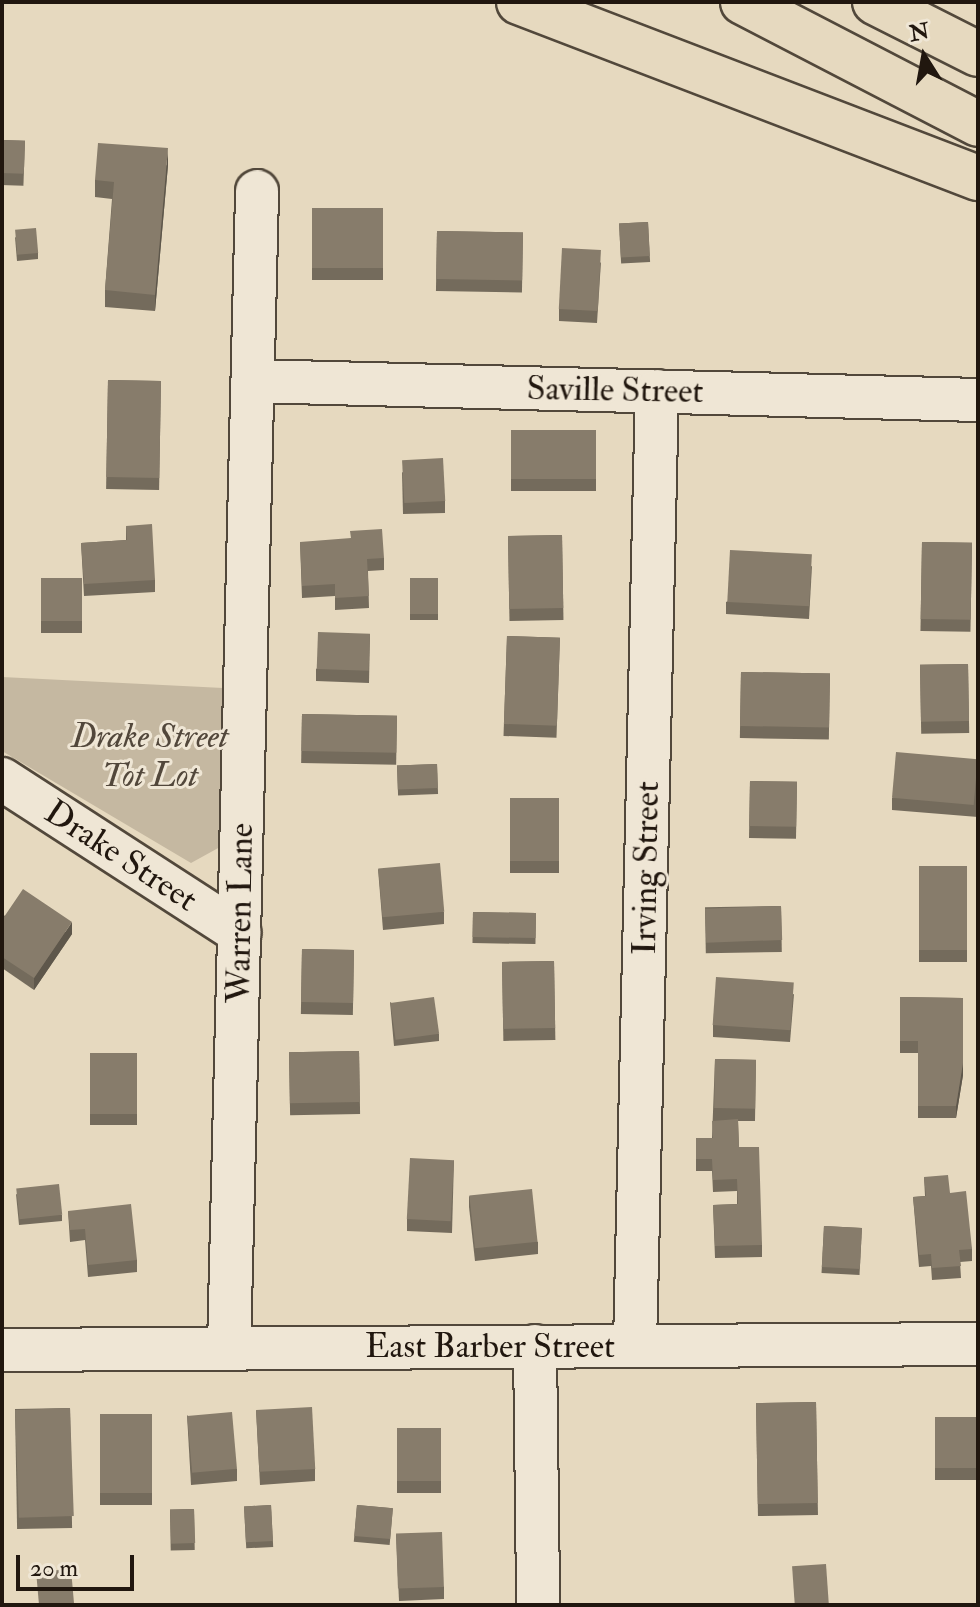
<!DOCTYPE html>
<html>
<head>
<meta charset="utf-8">
<style>
	body { margin:0 }
	#map { position:relative; width:980px; height:1607px; overflow:hidden; background:#e6d9bf; font-family:"IM FELL Double Pica",serif }
	div>[style] { position:absolute }
	[style*='--x'] { left:calc(var(--x)*1px); top:calc(var(--y)*1px); width:calc(var(--w)*1px); rotate:calc(var(--a)*1deg) }
	.green>* { inset:0; background:#c5b8a1 }
	.roads { filter:drop-shadow(2px 0 #52483b) drop-shadow(-2px 0 #52483b) drop-shadow(0 2px #52483b) drop-shadow(0 -2px #52483b) }
	.minor>* { height:42px; margin:-21px; padding:0 21px; transform-origin:21px; border-radius:21px; background:#efe6d5 }
	.highway>* { height:44px; margin:-22px; padding:0 22px; transform-origin:22px; border-radius:22px; background:#e6d9bf }
	.wall>* { inset:0; background:#746b5c; transform-origin:0 0 }
	.shaded-wall>* { inset:0; background:#5e574b }
	.building>* { inset:0; background:#877c6b; transform-origin:0 0 }
	span { translate:-50% -50%; white-space:nowrap; text-align:center; line-height:1.15; -webkit-text-stroke:6px #efe6d5; paint-order:stroke }
	.street-label { font-size:34px; color:#21170f }
	.park-label { font-size:34px; color:#52473b; font-style:italic }
	.frame { position:absolute; inset:0; border:4px solid #21170f; pointer-events:none }
	.north { position:absolute; left:884px; top:16px; width:80px; height:80px; -webkit-text-stroke:6px #efe6d5; paint-order:stroke; rotate:349deg; font-size:22px; font-weight:700; line-height:32px; text-align:center; color:#21170f }
	.north::after { content:''; display:block; margin:auto; width:28px; height:36px; background:#21170f; clip-path:polygon(50% 0,100% 100%,50% 72%,0 100%) }
	.scale { position:absolute; left:16px; top:1555px; width:118px; height:36px; box-sizing:border-box; border:4px solid #21170f; border-top:0; padding-left:10px; font-size:24px; line-height:28px; white-space:nowrap; color:#21170f; -webkit-text-stroke:6px #efe6d5; paint-order:stroke }
</style>
</head>
<body>
<div id="map">
	<div class="green">
		<div style="clip-path:polygon(2px 677px,223px 688px,220px 847px,191px 863px,2px 751px)"></div>
	</div>
	<div class="roads">
		<div class="minor">
			<div style="--x:253;--y:381;--w:725;--a:1.5"></div>
			<div style="--x:2;--y:779;--w:283;--a:32.9"></div>
			<div style="--x:635;--y:1345;--w:954;--a:-88.68"></div>
			<div style="--x:535;--y:1346;--w:259;--a:89.3"></div>
			<div style="--x:229;--y:1348;--w:1157;--a:-88.61"></div>
			<div style="--x:2;--y:1350;--w:976;--a:-0.35"></div>
		</div>
		<div class="highway">
			<div style="--x:519;--y:2;--w:492;--a:21"></div>
			<div style="--x:743;--y:2;--w:265;--a:27.4"></div>
			<div style="--x:875;--y:2;--w:115;--a:26.8"></div>
		</div>
	</div>
	<div class="wall">
		<div style="left:2px;top:140px;width:23px;height:45px;rotate:2deg"></div>
		<div style="clip-path:polygon(168px 165px,155px 311px,105px 307px,105px 290px,112px 199px,95px 197px,95px 180px)"></div>
		<div style="left:312px;top:208px;width:71px;height:72px"></div>
		<div style="left:648px;top:222px;width:40px;height:29px;rotate:87deg"></div>
		<div style="left:437px;top:231px;width:86px;height:60px;rotate:1deg"></div>
		<div style="clip-path:polygon(15px 237px,38px 253px,38px 259px,17px 261px)"></div>
		<div style="clip-path:polygon(601px 262px,597px 323px,559px 321px,559px 309px)"></div>
		<div style="left:108px;top:380px;width:53px;height:109px;rotate:1deg"></div>
		<div style="left:511px;top:430px;width:85px;height:61px"></div>
		<div style="clip-path:polygon(402px 472px,445px 501px,445px 513px,403px 514px)"></div>
		<div style="clip-path:polygon(126px 526px,155px 580px,155px 592px,84px 596px,81px 543px,126px 540px)"></div>
		<div style="left:562px;top:535px;width:85px;height:54px;rotate:89deg"></div>
		<div style="clip-path:polygon(300px 542px,384px 558px,384px 570px,368px 571px,369px 608px,335px 610px,335px 596px,302px 598px)"></div>
		<div style="left:922px;top:542px;width:50px;height:89px;rotate:1deg"></div>
		<div style="clip-path:polygon(812px 566px,809px 619px,726px 614px,726px 602px)"></div>
		<div style="left:41px;top:578px;width:41px;height:55px"></div>
		<div style="left:410px;top:578px;width:28px;height:42px"></div>
		<div style="clip-path:polygon(370px 634px,369px 683px,316px 681px,316px 669px)"></div>
		<div style="left:507px;top:636px;width:53px;height:100px;rotate:2deg"></div>
		<div style="left:968px;top:664px;width:69px;height:48px;rotate:89deg"></div>
		<div style="left:741px;top:672px;width:89px;height:66px;rotate:1deg"></div>
		<div style="left:302px;top:714px;width:95px;height:49px;rotate:1deg"></div>
		<div style="clip-path:polygon(978px 759px,978px 817px,892px 810px,892px 798px)"></div>
		<div style="left:437px;top:764px;width:30px;height:40px;rotate:88deg"></div>
		<div style="left:750px;top:781px;width:47px;height:57px;rotate:1deg"></div>
		<div style="left:510px;top:798px;width:49px;height:75px"></div>
		<div style="left:919px;top:866px;width:48px;height:96px"></div>
		<div style="clip-path:polygon(378px 869px,444px 912px,444px 924px,383px 930px)"></div>
		<div style="left:781px;top:906px;width:46px;height:76px;rotate:89deg"></div>
		<div style="left:473px;top:912px;width:63px;height:31px;rotate:1deg"></div>
		<div style="clip-path:polygon(2px 915px,72px 934px,34px 990px,2px 968px)"></div>
		<div style="left:302px;top:949px;width:52px;height:65px;rotate:1deg"></div>
		<div style="left:554px;top:961px;width:79px;height:52px;rotate:89deg"></div>
		<div style="clip-path:polygon(794px 994px,790px 1042px,713px 1037px,713px 1025px)"></div>
		<div style="clip-path:polygon(900px 997px,963px 998px,963px 1075px,956px 1118px,918px 1118px,918px 1053px,900px 1053px)"></div>
		<div style="clip-path:polygon(390px 1002px,439px 1034px,439px 1041px,394px 1046px)"></div>
		<div style="left:359px;top:1051px;width:63px;height:70px;rotate:89deg"></div>
		<div style="left:90px;top:1053px;width:47px;height:72px"></div>
		<div style="clip-path:polygon(715px 1059px,756px 1060px,755px 1121px,738px 1121px,739px 1147px,762px 1245px,762px 1257px,715px 1258px,713px 1205px,737px 1204px,737px 1191px,713px 1192px,712px 1171px,696px 1171px,696px 1138px,712px 1138px)"></div>
		<div style="clip-path:polygon(454px 1160px,452px 1233px,407px 1231px,407px 1219px)"></div>
		<div style="clip-path:polygon(924px 1177px,950px 1193px,972px 1249px,972px 1261px,960px 1262px,961px 1278px,932px 1280px,931px 1266px,919px 1267px,913px 1197px,925px 1196px)"></div>
		<div style="clip-path:polygon(16px 1194px,62px 1215px,62px 1221px,19px 1225px)"></div>
		<div style="clip-path:polygon(469px 1196px,538px 1242px,538px 1254px,475px 1261px,469px 1207px)"></div>
		<div style="clip-path:polygon(68px 1211px,137px 1260px,137px 1272px,88px 1277px,85px 1240px,70px 1242px)"></div>
		<div style="left:824px;top:1226px;width:38px;height:47px;rotate:3deg"></div>
		<div style="left:816px;top:1402px;width:113px;height:60px;rotate:89deg"></div>
		<div style="left:70px;top:1408px;width:120px;height:55px;rotate:89deg"></div>
		<div style="clip-path:polygon(256px 1410px,315px 1469px,315px 1481px,260px 1485px)"></div>
		<div style="left:100px;top:1414px;width:52px;height:91px"></div>
		<div style="clip-path:polygon(187px 1415px,237px 1469px,237px 1481px,191px 1485px)"></div>
		<div style="left:978px;top:1417px;width:63px;height:43px;rotate:90deg"></div>
		<div style="left:397px;top:1428px;width:44px;height:65px"></div>
		<div style="left:271px;top:1505px;width:42px;height:27px;rotate:87deg"></div>
		<div style="left:357px;top:1505px;width:36px;height:37px;rotate:5deg"></div>
		<div style="left:194px;top:1509px;width:41px;height:24px;rotate:89deg"></div>
		<div style="clip-path:polygon(396px 1534px,444px 1587px,444px 1599px,399px 1601px)"></div>
	</div>
	<div class="shaded-wall">
		<div style="clip-path:polygon(168px 148px,168px 165px,155px 311px,155px 295px)"></div>
		<div style="clip-path:polygon(72px 922px,72px 934px,34px 990px,34px 978px)"></div>
		<div style="clip-path:polygon(963px 1063px,963px 1075px,956px 1118px,956px 1106px)"></div>
	</div>
	<div class="building">
		<div style="left:2px;top:140px;width:23px;height:33px;rotate:2deg"></div>
		<div style="clip-path:polygon(98px 143px,168px 148px,155px 295px,105px 290px,114px 182px,95px 180px)"></div>
		<div style="left:312px;top:208px;width:71px;height:60px"></div>
		<div style="left:648px;top:222px;width:34px;height:29px;rotate:87deg"></div>
		<div style="left:36px;top:228px;width:25px;height:21px;rotate:85deg"></div>
		<div style="left:437px;top:231px;width:86px;height:48px;rotate:1deg"></div>
		<div style="left:562px;top:248px;width:39px;height:61px;rotate:3deg"></div>
		<div style="left:108px;top:380px;width:53px;height:97px;rotate:1deg"></div>
		<div style="left:511px;top:430px;width:85px;height:49px"></div>
		<div style="left:443px;top:458px;width:43px;height:41px;rotate:87deg"></div>
		<div style="clip-path:polygon(152px 524px,155px 580px,84px 584px,81px 543px,127px 540px,126px 526px)"></div>
		<div style="clip-path:polygon(382px 529px,384px 558px,367px 559px,369px 596px,335px 598px,335px 584px,302px 586px,300px 542px,351px 538px,350px 531px)"></div>
		<div style="left:562px;top:535px;width:73px;height:54px;rotate:89deg"></div>
		<div style="left:922px;top:542px;width:50px;height:77px;rotate:1deg"></div>
		<div style="left:730px;top:550px;width:82px;height:52px;rotate:3deg"></div>
		<div style="left:41px;top:578px;width:41px;height:43px"></div>
		<div style="left:410px;top:578px;width:28px;height:36px"></div>
		<div style="left:318px;top:632px;width:52px;height:37px;rotate:2deg"></div>
		<div style="left:507px;top:636px;width:53px;height:88px;rotate:2deg"></div>
		<div style="left:968px;top:664px;width:57px;height:48px;rotate:89deg"></div>
		<div style="left:741px;top:672px;width:89px;height:54px;rotate:1deg"></div>
		<div style="left:302px;top:714px;width:95px;height:37px;rotate:1deg"></div>
		<div style="left:896px;top:752px;width:82px;height:46px;rotate:5deg"></div>
		<div style="left:437px;top:764px;width:24px;height:40px;rotate:88deg"></div>
		<div style="left:750px;top:781px;width:47px;height:45px;rotate:1deg"></div>
		<div style="left:510px;top:798px;width:49px;height:63px"></div>
		<div style="left:440px;top:863px;width:49px;height:62px;rotate:85deg"></div>
		<div style="left:919px;top:866px;width:48px;height:84px"></div>
		<div style="clip-path:polygon(23px 889px,72px 922px,34px 978px,2px 957px,2px 915px,4px 917px)"></div>
		<div style="left:781px;top:906px;width:34px;height:76px;rotate:88deg"></div>
		<div style="left:473px;top:912px;width:63px;height:25px;rotate:1deg"></div>
		<div style="left:302px;top:949px;width:52px;height:53px;rotate:1deg"></div>
		<div style="left:554px;top:961px;width:67px;height:52px;rotate:89deg"></div>
		<div style="left:716px;top:977px;width:78px;height:48px;rotate:4deg"></div>
		<div style="left:434px;top:997px;width:37px;height:44px;rotate:82deg"></div>
		<div style="clip-path:polygon(900px 997px,963px 998px,963px 1063px,956px 1106px,918px 1106px,918px 1041px,900px 1041px)"></div>
		<div style="left:359px;top:1051px;width:51px;height:70px;rotate:89deg"></div>
		<div style="left:90px;top:1053px;width:47px;height:61px"></div>
		<div style="left:715px;top:1059px;width:41px;height:49px;rotate:1deg"></div>
		<div style="clip-path:polygon(738px 1119px,739px 1147px,759px 1147px,762px 1245px,715px 1246px,713px 1205px,738px 1204px,737px 1179px,713px 1180px,712px 1159px,696px 1159px,696px 1138px,713px 1138px,712px 1121px)"></div>
		<div style="left:410px;top:1158px;width:44px;height:61px;rotate:3deg"></div>
		<div style="clip-path:polygon(948px 1175px,950px 1193px,966px 1191px,972px 1249px,959px 1250px,961px 1266px,932px 1268px,931px 1254px,919px 1255px,913px 1197px,926px 1196px,924px 1177px)"></div>
		<div style="left:59px;top:1184px;width:31px;height:43px;rotate:84deg"></div>
		<div style="left:532px;top:1189px;width:53px;height:63px;rotate:84deg"></div>
		<div style="clip-path:polygon(131px 1204px,137px 1260px,88px 1265px,85px 1229px,70px 1230px,68px 1211px)"></div>
		<div style="left:824px;top:1226px;width:38px;height:41px;rotate:3deg"></div>
		<div style="left:816px;top:1402px;width:101px;height:60px;rotate:89deg"></div>
		<div style="left:312px;top:1407px;width:62px;height:56px;rotate:87deg"></div>
		<div style="left:70px;top:1408px;width:108px;height:55px;rotate:88deg"></div>
		<div style="left:232px;top:1412px;width:57px;height:45px;rotate:85deg"></div>
		<div style="left:100px;top:1414px;width:52px;height:79px"></div>
		<div style="left:978px;top:1417px;width:51px;height:43px;rotate:90deg"></div>
		<div style="left:397px;top:1428px;width:44px;height:53px"></div>
		<div style="left:271px;top:1505px;width:36px;height:27px;rotate:87deg"></div>
		<div style="left:357px;top:1505px;width:36px;height:31px;rotate:5deg"></div>
		<div style="left:194px;top:1509px;width:34px;height:24px;rotate:88deg"></div>
		<div style="left:442px;top:1532px;width:55px;height:46px;rotate:88deg"></div>
		<div style="left:826px;top:1564px;width:41px;height:34px;rotate:86deg"></div>
		<div style="left:71px;top:1569px;width:36px;height:35px;rotate:85deg"></div>
	</div>
	<div class="street-label">
		<span style="left:615px;top:390px;rotate:1deg">Saville Street</span>
		<span style="left:121px;top:856px;rotate:33deg">Drake Street</span>
		<span style="left:646px;top:868px;rotate:-89deg">Irving Street</span>
		<span style="left:240px;top:913px;rotate:-89deg">Warren Lane</span>
		<span style="left:490px;top:1347px">East Barber Street</span>
	</div>
	<div class="park-label">
		<span style="left:150px;top:756px">Drake Street<br>Tot Lot</span>
	</div>
	<div class="frame"></div>
	<div class="north">N</div>
	<div class="scale">20 m</div>
</div>
</body>
</html>
